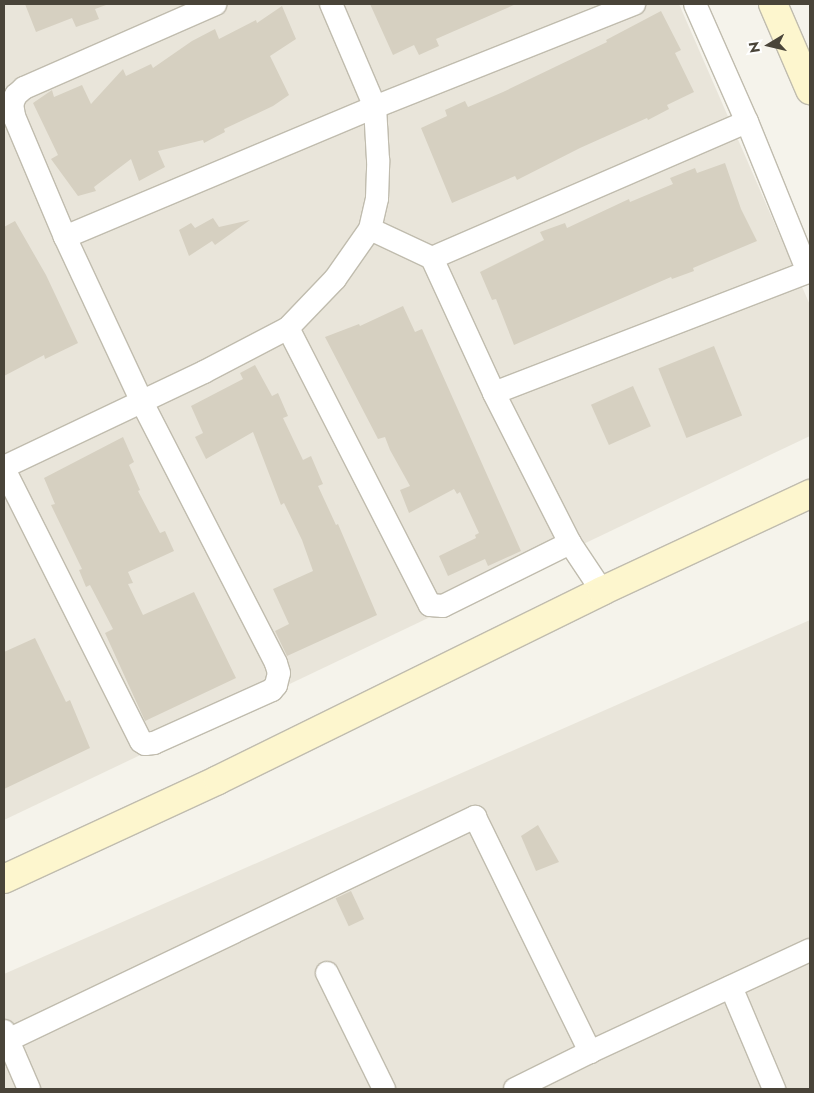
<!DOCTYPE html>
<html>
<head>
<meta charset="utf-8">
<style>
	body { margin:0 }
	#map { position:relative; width:814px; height:1093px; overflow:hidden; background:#f5f3eb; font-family:Jost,sans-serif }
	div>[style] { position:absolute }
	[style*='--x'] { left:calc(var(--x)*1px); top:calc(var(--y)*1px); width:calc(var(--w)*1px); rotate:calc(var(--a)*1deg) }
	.residential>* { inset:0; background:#e9e5da }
	.building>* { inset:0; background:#d6d0c1; transform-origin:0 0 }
	.roads { filter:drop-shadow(1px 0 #c0bcae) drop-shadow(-1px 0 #c0bcae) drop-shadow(0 1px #c0bcae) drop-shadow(0 -1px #c0bcae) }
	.street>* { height:22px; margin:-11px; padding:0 11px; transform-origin:11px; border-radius:11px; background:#fff }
	.secondary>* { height:28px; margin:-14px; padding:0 14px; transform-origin:14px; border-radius:14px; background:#fdf6ce }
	span { translate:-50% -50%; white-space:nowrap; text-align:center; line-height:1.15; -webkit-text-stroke:4px #fff; paint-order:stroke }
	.frame { position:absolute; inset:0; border:5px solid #494439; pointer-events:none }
	.north { position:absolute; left:744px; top:20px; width:50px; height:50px; -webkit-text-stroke:4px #fff; paint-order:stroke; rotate:261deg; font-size:14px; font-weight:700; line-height:20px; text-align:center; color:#494439 }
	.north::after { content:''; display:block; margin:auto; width:18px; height:22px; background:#494439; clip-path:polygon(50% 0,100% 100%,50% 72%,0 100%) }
</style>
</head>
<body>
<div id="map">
	<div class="residential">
		<div style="clip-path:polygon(4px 4px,679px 4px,810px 305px,810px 436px,4px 820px)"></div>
		<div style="clip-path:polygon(810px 620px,810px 1089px,4px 1089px,4px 974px)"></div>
	</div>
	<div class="building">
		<div style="clip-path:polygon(25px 4px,106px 4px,106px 5px,95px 9px,99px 19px,76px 27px,72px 18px,36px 32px)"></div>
		<div style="clip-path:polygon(370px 4px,516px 4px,436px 39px,439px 46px,419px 55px,414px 45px,393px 55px)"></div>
		<div style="clip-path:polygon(282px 6px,296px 39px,270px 56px,289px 95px,273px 106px,224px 129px,225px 132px,204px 143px,203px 140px,158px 151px,165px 167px,139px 181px,131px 159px,94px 187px,96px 191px,78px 196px,51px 159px,58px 155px,33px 103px,52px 90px,54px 97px,82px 85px,91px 104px,123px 69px,126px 76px,151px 64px,153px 68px,192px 41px,215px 29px,219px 39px,256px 20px,257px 23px)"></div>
		<div style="clip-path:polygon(661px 11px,681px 50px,675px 53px,694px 92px,667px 105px,669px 109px,648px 120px,647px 118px,580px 148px,517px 180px,515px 176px,452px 203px,421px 128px,447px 116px,445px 110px,465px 101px,468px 107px,503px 92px,607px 42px,606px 40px)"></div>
		<div style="clip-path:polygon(725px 163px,741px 209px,757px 241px,693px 268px,694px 271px,672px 279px,671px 277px,514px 345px,496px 299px,492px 300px,480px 272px,544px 240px,540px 232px,565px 223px,567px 228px,629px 199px,630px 202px,673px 184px,670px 178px,695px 168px,697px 173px)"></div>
		<div style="clip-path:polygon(213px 218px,219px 227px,250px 220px,215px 245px,212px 241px,189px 256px,179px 230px,191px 223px,195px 228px)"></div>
		<div style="clip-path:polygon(15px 221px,46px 275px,78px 343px,45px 359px,44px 355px,4px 376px,4px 227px)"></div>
		<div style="clip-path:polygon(403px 306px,415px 332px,422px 329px,521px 551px,488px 566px,485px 559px,448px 576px,439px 556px,476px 538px,475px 535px,479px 533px,460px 492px,457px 494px,454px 489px,409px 513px,400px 490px,410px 486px,390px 450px,385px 437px,378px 439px,325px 337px,359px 324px,360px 326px)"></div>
		<div style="left:714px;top:346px;width:75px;height:60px;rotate:68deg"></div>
		<div style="clip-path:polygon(255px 365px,272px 396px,278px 393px,288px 416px,283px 418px,303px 460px,311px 456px,323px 484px,318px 486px,336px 525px,338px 524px,377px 615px,287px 656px,275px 631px,289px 624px,273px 589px,313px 571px,302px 540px,284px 503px,281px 505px,253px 432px,206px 459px,195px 437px,203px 433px,191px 406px,243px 379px,240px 373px)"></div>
		<div style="left:633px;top:386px;width:44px;height:46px;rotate:66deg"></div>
		<div style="clip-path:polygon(123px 437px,134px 462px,129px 465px,140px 490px,138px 491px,160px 533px,165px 531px,174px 551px,128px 572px,133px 583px,128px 584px,143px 615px,194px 592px,236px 678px,145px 721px,105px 633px,113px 629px,90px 585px,86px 587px,79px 570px,82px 569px,51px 505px,55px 504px,44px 478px)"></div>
		<div style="clip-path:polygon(35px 638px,66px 702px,70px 700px,90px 748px,4px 789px,4px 652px)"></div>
		<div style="clip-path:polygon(538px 825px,559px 862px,536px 871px,521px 836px)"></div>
		<div style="left:351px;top:891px;width:31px;height:17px;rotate:65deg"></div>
	</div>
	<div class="roads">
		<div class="street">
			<div style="--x:65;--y:237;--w:336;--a:-22.8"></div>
			<div style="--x:375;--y:107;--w:279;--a:-21.7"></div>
			<div style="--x:432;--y:258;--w:343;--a:-23.4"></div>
			<div style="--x:288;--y:328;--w:311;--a:62.9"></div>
			<div style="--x:430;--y:605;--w:13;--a:4"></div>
			<div style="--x:443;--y:606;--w:142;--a:-26.4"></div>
			<div style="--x:570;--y:543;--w:168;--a:-116.9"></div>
			<div style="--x:494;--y:393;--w:149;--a:-114.7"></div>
			<div style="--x:432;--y:258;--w:68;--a:-154.9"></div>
			<div style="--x:494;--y:393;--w:337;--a:-21.1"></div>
			<div style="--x:808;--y:272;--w:162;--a:-112.1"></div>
			<div style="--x:747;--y:122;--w:129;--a:-113.8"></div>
			<div style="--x:4;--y:467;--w:221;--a:-25.4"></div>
			<div style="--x:204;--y:372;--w:95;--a:-27.6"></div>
			<div style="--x:288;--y:328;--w:68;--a:-46.2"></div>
			<div style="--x:335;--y:279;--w:61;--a:-55"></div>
			<div style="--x:370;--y:229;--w:32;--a:-77"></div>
			<div style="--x:377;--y:198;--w:38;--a:-88"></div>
			<div style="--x:378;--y:160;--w:53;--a:-93.2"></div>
			<div style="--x:375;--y:107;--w:112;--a:-113.1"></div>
			<div style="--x:4;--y:469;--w:305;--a:63.3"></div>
			<div style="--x:141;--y:741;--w:5;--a:37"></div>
			<div style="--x:145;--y:744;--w:9;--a:-6"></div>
			<div style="--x:154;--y:743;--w:129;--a:-24.2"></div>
			<div style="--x:272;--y:690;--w:6;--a:-51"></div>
			<div style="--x:276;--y:685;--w:12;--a:-76"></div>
			<div style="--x:279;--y:673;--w:10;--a:-107"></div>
			<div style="--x:276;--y:663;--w:296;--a:-117.2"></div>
			<div style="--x:141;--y:400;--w:180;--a:-115"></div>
			<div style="--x:65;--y:237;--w:131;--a:-112.9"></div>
			<div style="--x:14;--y:116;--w:12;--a:-99"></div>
			<div style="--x:12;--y:104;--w:10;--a:-66"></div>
			<div style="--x:16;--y:95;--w:11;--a:-41"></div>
			<div style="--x:24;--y:88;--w:209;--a:-23.7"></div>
			<div style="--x:570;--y:543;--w:58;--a:56.3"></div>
			<div style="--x:327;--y:973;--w:129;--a:63.8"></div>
			<div style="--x:731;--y:987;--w:111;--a:67.1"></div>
			<div style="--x:4;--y:1031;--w:63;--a:66.7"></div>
			<div style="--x:8;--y:1040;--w:518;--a:-25.53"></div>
			<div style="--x:475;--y:817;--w:262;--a:63.9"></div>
			<div style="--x:515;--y:1089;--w:84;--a:-26.3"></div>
			<div style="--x:590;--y:1052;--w:242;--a:-24.9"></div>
		</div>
		<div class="secondary">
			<div style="--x:773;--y:4;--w:94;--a:66.7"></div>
			<div style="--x:4;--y:879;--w:236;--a:-24.8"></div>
			<div style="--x:218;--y:780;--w:428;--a:-26.2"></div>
			<div style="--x:602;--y:591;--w:230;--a:-25"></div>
		</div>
	</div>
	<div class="frame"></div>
	<div class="north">N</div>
</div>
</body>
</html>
